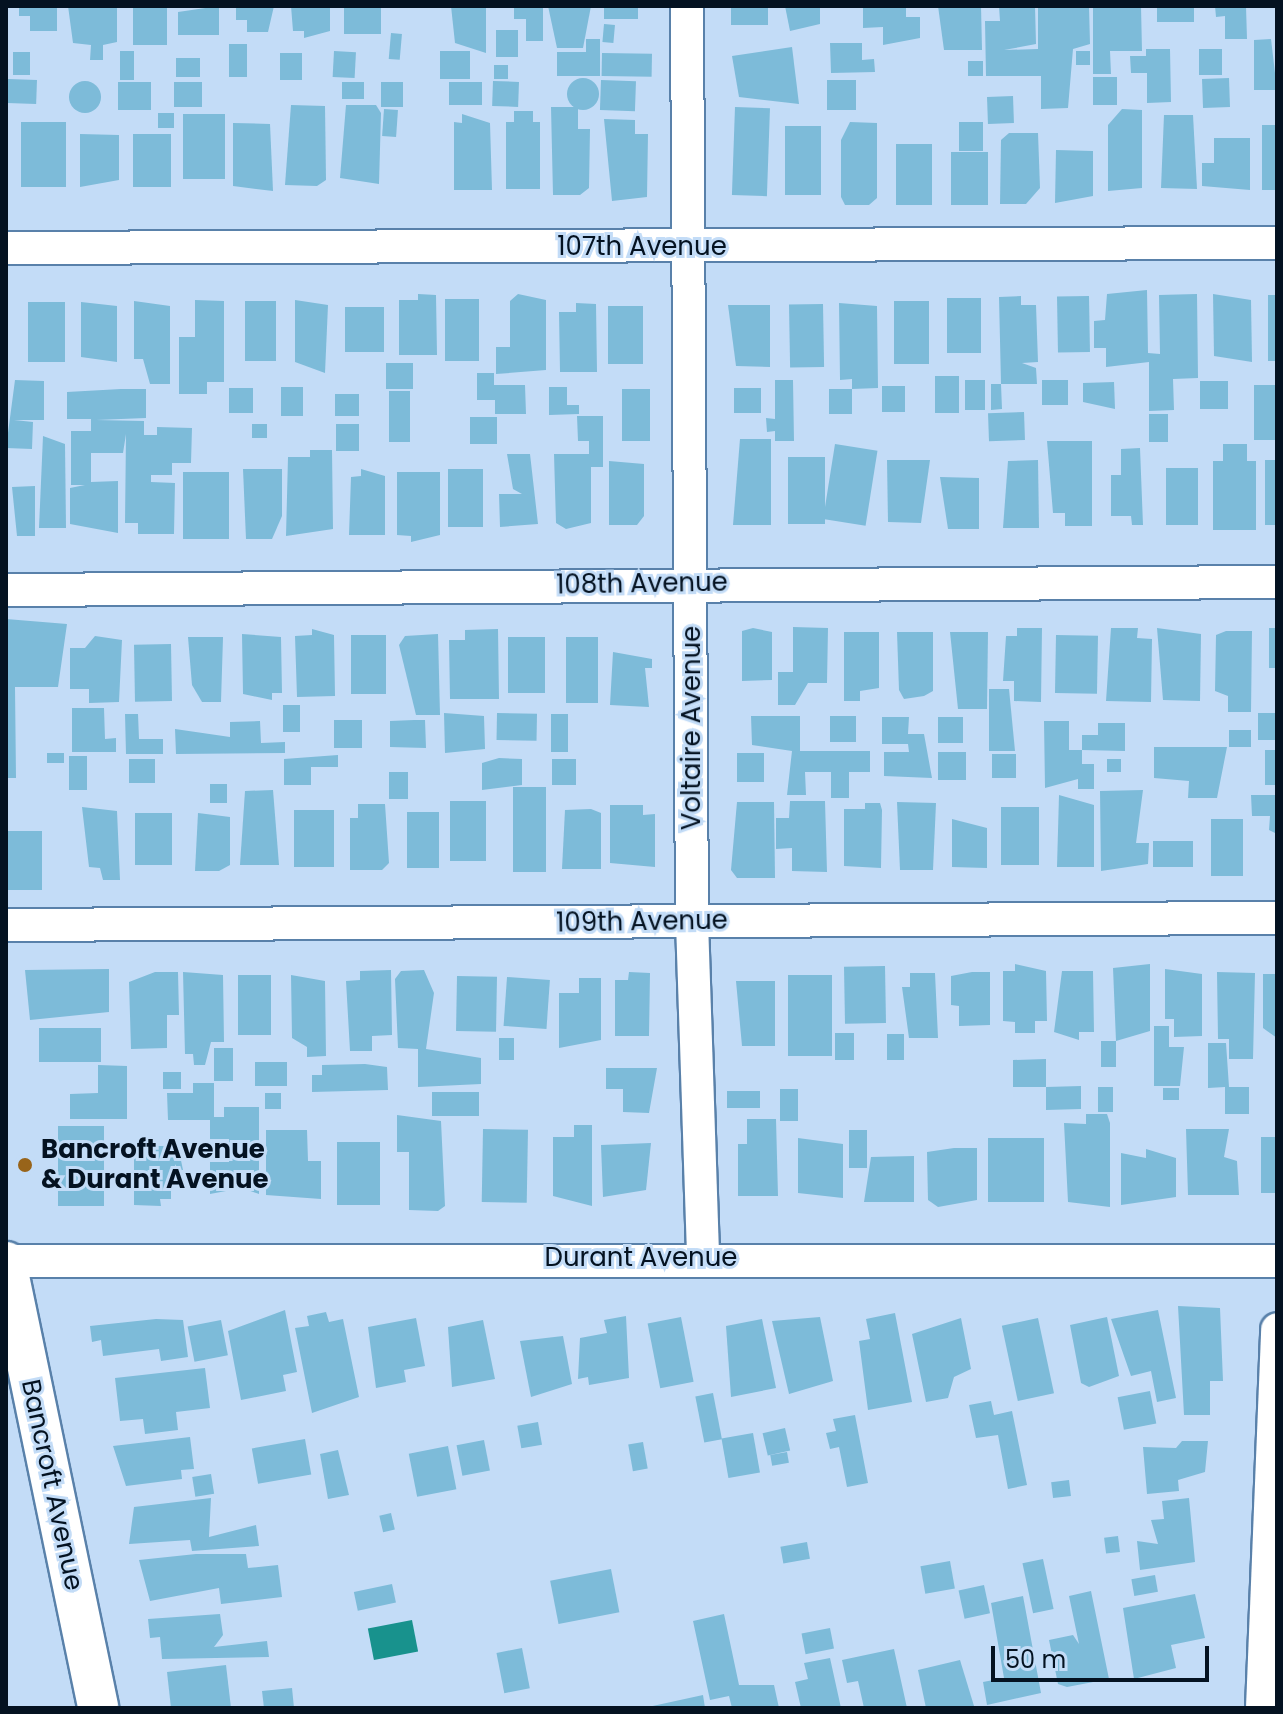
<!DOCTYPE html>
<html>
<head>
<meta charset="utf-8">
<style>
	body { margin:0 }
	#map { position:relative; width:1283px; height:1714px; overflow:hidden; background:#c3dcf7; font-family:Poppins,sans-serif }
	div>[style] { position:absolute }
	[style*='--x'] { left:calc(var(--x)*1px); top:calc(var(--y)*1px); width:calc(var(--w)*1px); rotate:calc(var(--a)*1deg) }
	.water>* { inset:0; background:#18928d; transform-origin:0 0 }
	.building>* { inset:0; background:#7dbbd9; transform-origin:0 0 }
	.round { border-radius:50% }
	.roads { filter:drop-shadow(2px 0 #5981aa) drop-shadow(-2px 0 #5981aa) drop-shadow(0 2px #5981aa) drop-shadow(0 -2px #5981aa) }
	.minor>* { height:32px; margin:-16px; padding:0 16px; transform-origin:16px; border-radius:16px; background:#fff }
	.major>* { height:40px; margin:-20px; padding:0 20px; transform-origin:20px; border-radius:20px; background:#fff }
	.dots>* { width:22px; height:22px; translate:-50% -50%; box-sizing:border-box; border:4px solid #c3dcf7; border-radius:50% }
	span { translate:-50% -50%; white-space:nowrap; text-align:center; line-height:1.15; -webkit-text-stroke:6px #c3dcf7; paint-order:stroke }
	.street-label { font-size:26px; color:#041221 }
	.poi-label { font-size:26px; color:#041221; font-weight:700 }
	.left { translate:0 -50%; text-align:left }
	.frame { position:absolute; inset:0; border:8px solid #041221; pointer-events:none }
	.scale { position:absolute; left:991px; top:1646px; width:218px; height:36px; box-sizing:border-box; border:4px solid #041221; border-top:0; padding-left:10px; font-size:24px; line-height:28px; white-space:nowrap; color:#041221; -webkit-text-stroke:6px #c3dcf7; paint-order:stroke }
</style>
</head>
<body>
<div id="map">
	<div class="water">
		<div style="left:412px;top:1620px;width:32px;height:45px;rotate:79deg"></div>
	</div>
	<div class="building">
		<div style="clip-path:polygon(19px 6px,57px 6px,57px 31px,30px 31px,30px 16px,19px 16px)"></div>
		<div style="clip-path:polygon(68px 6px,117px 6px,117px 42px,103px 45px,103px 60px,90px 60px,91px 45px,73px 43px)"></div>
		<div style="left:133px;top:6px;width:34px;height:39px"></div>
		<div style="clip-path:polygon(219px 6px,219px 35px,178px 35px,178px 12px)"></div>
		<div style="clip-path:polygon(236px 6px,274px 6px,268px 32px,247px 32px,247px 20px,236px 20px)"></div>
		<div style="clip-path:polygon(291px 6px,330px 6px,330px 31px,304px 38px,304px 31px,293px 31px)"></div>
		<div style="left:344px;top:6px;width:37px;height:28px"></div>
		<div style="clip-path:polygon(451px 6px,486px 6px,486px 53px,455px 43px)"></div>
		<div style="clip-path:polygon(514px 6px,543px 6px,543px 41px,526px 41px,526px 19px,514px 19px)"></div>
		<div style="clip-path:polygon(548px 6px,591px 6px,583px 48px,557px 48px)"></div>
		<div style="left:604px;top:6px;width:34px;height:13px"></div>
		<div style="left:731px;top:6px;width:37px;height:19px"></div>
		<div style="clip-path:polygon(785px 6px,820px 6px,820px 24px,790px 31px)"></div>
		<div style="clip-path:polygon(863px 6px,906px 6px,906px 17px,920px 17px,920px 38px,883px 45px,883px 27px,863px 28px)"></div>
		<div style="clip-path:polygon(938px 6px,981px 6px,982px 50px,944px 50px)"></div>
		<div style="clip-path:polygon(999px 6px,1035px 6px,1036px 44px,1004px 50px,1038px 49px,1038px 6px,1089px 6px,1090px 44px,1073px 49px,1068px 108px,1041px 109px,1041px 76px,986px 76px,985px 21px,1000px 21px)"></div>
		<div style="clip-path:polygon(1093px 6px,1141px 6px,1142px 51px,1110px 51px,1111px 74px,1093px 74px)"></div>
		<div style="left:1157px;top:6px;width:37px;height:16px"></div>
		<div style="clip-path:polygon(1215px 6px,1246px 6px,1247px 39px,1225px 39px,1225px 16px,1216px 17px)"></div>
		<div style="left:604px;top:24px;width:11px;height:18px;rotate:5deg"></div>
		<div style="left:496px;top:30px;width:22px;height:27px"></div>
		<div style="left:391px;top:33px;width:11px;height:26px;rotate:5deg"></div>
		<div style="clip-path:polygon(586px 39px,600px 39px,600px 76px,557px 76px,557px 52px,586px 52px)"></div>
		<div style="clip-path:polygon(1271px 39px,1277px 90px,1254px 90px,1254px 40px)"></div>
		<div style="clip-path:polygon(830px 43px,862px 43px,862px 60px,874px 59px,875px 72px,831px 73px)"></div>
		<div style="left:229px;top:44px;width:18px;height:33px"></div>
		<div style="clip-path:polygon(792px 47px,799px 104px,739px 97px,732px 56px)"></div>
		<div style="clip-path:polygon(1146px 49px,1170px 49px,1171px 102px,1147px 103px,1147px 73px,1131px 73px,1130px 56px,1146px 56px)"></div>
		<div style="left:1199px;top:49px;width:23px;height:26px"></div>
		<div style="left:120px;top:51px;width:14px;height:29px"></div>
		<div style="left:334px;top:51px;width:22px;height:26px;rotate:3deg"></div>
		<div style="left:440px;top:51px;width:30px;height:28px"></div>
		<div style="left:1090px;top:51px;width:14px;height:14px;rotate:90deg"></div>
		<div style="left:13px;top:52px;width:17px;height:23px"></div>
		<div style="left:280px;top:53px;width:22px;height:27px"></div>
		<div style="left:602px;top:53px;width:50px;height:23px;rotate:1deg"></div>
		<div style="left:176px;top:58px;width:24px;height:19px"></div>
		<div style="left:968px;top:61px;width:15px;height:15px"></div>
		<div style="left:494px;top:65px;width:14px;height:14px"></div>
		<div style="left:1093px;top:77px;width:24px;height:28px"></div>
		<div style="left:1229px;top:78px;width:29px;height:27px;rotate:88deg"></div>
		<div class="round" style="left:567px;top:78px;width:32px;height:32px"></div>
		<div style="left:8px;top:79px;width:29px;height:24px;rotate:2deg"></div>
		<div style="left:601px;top:80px;width:35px;height:30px;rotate:2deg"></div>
		<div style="left:856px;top:80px;width:30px;height:29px;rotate:90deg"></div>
		<div style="left:493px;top:81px;width:26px;height:25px;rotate:2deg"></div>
		<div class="round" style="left:69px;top:81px;width:32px;height:32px"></div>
		<div style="left:118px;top:82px;width:33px;height:28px"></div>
		<div style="left:174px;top:82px;width:28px;height:25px"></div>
		<div style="left:342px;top:82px;width:22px;height:17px"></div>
		<div style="left:381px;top:82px;width:22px;height:25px"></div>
		<div style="left:449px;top:82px;width:33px;height:23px"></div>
		<div style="left:1013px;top:96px;width:27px;height:26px;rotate:88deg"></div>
		<div style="clip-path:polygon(291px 105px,325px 106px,326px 180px,317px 186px,285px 185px)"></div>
		<div style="clip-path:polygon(346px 105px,376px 105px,381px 113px,379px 184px,340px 178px)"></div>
		<div style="clip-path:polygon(551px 107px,578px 107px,578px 129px,590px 129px,589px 188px,580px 195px,553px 195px)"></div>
		<div style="left:735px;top:107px;width:35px;height:88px;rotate:2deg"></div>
		<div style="left:384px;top:109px;width:14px;height:27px;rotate:4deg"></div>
		<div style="clip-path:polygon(1122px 109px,1142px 110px,1142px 188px,1108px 191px,1108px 125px)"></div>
		<div style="clip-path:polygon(514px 111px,533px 111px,533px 122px,540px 122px,540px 189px,506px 189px,506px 122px,514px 122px)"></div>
		<div style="left:158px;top:113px;width:16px;height:15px"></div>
		<div style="left:183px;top:114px;width:42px;height:65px"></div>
		<div style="clip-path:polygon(462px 114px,490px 123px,492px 190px,454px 190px,454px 122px,462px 123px)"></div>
		<div style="clip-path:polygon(1164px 115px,1193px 115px,1197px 189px,1161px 188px)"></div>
		<div style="clip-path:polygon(604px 119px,635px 120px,635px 134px,648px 134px,647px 197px,612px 201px)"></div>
		<div style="left:21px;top:122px;width:45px;height:65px"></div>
		<div style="clip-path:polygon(850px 122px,877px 123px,877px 198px,869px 205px,845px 205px,841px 197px,841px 140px)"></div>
		<div style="left:959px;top:122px;width:24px;height:29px"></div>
		<div style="clip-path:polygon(233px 123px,270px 124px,273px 191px,233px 186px)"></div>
		<div style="left:1262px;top:125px;width:15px;height:65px"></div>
		<div style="left:785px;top:126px;width:36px;height:69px"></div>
		<div style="clip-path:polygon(1009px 133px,1038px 133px,1040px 188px,1026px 204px,1000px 204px,1001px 140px)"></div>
		<div style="clip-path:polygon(80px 134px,119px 135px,119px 180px,80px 187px)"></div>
		<div style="left:133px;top:134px;width:38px;height:53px"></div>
		<div style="clip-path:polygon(1214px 138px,1250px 138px,1250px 190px,1202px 186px,1202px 163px,1214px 163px)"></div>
		<div style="left:896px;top:144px;width:36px;height:61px"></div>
		<div style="clip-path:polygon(1056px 150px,1093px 151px,1093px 196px,1055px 203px)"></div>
		<div style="left:951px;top:152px;width:37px;height:53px"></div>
		<div style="clip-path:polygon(1147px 290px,1148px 353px,1160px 354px,1159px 295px,1197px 294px,1198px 378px,1173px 379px,1174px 410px,1149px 411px,1149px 362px,1106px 367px,1106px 348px,1094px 348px,1094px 321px,1105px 320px,1107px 294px)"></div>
		<div style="clip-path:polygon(418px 294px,436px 295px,437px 355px,399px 355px,399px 300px,418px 300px)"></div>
		<div style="clip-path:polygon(518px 294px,546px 300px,546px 370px,496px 374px,496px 347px,510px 347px,510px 301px)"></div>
		<div style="clip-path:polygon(1213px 294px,1251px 300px,1252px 362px,1214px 356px)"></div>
		<div style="left:1268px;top:295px;width:9px;height:66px"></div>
		<div style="clip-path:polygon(1021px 296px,1021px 305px,1036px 305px,1038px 362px,1022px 363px,1036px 368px,1037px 384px,1001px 384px,1002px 409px,991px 410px,991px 384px,1001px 384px,999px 297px)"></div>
		<div style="left:1089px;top:296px;width:56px;height:32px;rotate:89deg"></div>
		<div style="left:947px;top:298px;width:34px;height:55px"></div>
		<div style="left:445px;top:299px;width:34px;height:62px"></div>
		<div style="clip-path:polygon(195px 300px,224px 301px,224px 382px,207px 382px,207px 394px,179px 394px,179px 337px,195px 337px)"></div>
		<div style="clip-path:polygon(295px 300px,328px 305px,325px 373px,295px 362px)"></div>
		<div style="clip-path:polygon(134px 301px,170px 306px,170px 384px,150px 384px,143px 359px,134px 359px)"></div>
		<div style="left:245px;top:301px;width:31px;height:60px"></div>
		<div style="left:894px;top:301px;width:35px;height:63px"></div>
		<div style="left:65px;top:302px;width:60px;height:37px;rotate:90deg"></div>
		<div style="clip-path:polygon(81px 302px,117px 306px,117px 362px,81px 357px)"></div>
		<div style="clip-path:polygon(576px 303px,596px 304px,597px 372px,560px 372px,559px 312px,576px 312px)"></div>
		<div style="clip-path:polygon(839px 303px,877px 306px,878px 388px,852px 389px,852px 379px,840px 380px)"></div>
		<div style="left:823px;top:304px;width:63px;height:34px;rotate:89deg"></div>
		<div style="clip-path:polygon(728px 305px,770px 305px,770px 367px,736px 366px)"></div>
		<div style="left:608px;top:306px;width:35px;height:58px"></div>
		<div style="left:345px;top:307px;width:39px;height:45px"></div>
		<div style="left:386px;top:363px;width:27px;height:26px"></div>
		<div style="clip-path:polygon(477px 373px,494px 373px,494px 385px,525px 385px,526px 414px,495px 414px,495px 400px,477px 400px)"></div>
		<div style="left:935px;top:376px;width:24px;height:37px"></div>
		<div style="clip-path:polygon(15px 380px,44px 381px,44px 420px,14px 420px,33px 422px,32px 449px,6px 448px)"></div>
		<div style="clip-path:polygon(775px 380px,793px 380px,794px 441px,775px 441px,775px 431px,767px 432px,766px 418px,775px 419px)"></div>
		<div style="left:965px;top:380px;width:20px;height:30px"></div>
		<div style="left:1042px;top:380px;width:26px;height:25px"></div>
		<div style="left:1200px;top:381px;width:28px;height:28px"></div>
		<div style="clip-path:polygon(1114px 382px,1115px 409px,1083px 402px,1083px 383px)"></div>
		<div style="left:1254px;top:385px;width:23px;height:55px"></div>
		<div style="left:905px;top:386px;width:26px;height:23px;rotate:90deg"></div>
		<div style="left:281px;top:387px;width:22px;height:29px"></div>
		<div style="clip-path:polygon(549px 387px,567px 387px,567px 405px,579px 405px,579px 414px,549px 415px)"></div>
		<div style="left:229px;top:388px;width:24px;height:25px"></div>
		<div style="left:734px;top:388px;width:27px;height:25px"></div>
		<div style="clip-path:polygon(121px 389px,146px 389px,146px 418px,96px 420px,144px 421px,144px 435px,157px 435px,157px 427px,192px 428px,191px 463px,172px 463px,172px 475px,151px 475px,151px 482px,175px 483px,174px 534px,138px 534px,138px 523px,125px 523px,126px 434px,123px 453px,91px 453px,91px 482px,118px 481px,118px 533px,70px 524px,70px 488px,85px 485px,71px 485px,71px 431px,91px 431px,91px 419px,67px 419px,67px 392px)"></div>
		<div style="left:622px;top:389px;width:28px;height:52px"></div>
		<div style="left:829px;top:389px;width:23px;height:25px"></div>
		<div style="left:389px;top:391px;width:21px;height:51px"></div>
		<div style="left:335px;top:394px;width:24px;height:22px"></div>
		<div style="left:1024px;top:412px;width:28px;height:36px;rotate:88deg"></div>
		<div style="left:1168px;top:414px;width:28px;height:19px;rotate:90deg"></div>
		<div style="clip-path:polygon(577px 416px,603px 416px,603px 467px,591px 467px,591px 523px,566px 529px,556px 523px,554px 454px,589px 454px,589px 441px,578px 441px)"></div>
		<div style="left:470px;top:417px;width:27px;height:27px"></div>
		<div style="left:252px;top:424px;width:15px;height:14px"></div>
		<div style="left:336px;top:424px;width:23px;height:27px"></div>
		<div style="clip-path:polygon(43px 436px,65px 444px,66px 528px,39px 528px)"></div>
		<div style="clip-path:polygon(740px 439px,771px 439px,771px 525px,733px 525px)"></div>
		<div style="clip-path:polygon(1047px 441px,1092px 441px,1092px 526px,1065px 526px,1065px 513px,1053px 513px)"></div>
		<div style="left:835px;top:444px;width:43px;height:76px;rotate:9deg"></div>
		<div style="clip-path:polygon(1223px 444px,1247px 444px,1247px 461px,1256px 461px,1256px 530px,1213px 530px,1213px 461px,1223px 461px)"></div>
		<div style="clip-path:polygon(1140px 448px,1143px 525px,1132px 525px,1131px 516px,1111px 516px,1111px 475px,1121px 475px,1121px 449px)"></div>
		<div style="clip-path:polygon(310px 450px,332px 450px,333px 529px,286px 536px,288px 457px,310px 457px)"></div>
		<div style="clip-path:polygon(507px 454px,530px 454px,538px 524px,500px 527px,499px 494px,522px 494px,513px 489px)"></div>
		<div style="left:788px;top:457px;width:37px;height:67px"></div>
		<div style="clip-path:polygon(887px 460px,930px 460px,921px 523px,888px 522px)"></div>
		<div style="clip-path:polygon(1038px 460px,1039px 528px,1003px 528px,1008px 461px)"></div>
		<div style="left:1265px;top:460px;width:12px;height:65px"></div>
		<div style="clip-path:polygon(609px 461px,644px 464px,644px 516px,637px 525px,609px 525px)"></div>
		<div style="left:1166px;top:468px;width:32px;height:57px"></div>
		<div style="clip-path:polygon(243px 469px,282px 469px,282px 516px,272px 539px,246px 539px)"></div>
		<div style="clip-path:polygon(361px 469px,385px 476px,385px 535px,349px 535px,351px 477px,361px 476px)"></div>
		<div style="left:448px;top:469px;width:35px;height:58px"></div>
		<div style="left:229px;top:472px;width:67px;height:46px;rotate:90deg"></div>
		<div style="clip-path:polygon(397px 472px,440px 472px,440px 535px,411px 542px,411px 536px,397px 535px)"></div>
		<div style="clip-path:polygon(940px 477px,979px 478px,979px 529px,948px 529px)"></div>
		<div style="clip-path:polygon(35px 486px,35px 536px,17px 536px,12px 487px)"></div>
		<div style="clip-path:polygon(6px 619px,67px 624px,58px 687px,15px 687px,16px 778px,6px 778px)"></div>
		<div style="clip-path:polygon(793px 627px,828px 628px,827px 683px,808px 683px,795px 705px,778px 705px,778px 672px,793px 672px)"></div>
		<div style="clip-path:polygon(753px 628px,772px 632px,772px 680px,742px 681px,742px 631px)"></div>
		<div style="clip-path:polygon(1017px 628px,1042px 628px,1041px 702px,1014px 701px,1014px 681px,1003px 681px,1006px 636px,1017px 636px)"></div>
		<div style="clip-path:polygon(1111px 628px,1138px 628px,1137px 638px,1152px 639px,1151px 702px,1106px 701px)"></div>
		<div style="clip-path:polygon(1157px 628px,1201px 634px,1200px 701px,1163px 700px)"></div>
		<div style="left:1269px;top:628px;width:8px;height:40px"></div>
		<div style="clip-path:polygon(312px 629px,334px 635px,335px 696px,297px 697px,295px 636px,312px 635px)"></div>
		<div style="clip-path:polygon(498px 629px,499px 699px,450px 699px,449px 640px,465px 640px,465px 630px)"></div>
		<div style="clip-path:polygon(1226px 631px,1252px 631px,1251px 712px,1228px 712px,1228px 696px,1215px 691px,1216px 635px)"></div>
		<div style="clip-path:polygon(844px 632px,879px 632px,879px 688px,860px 691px,860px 701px,844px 701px)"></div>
		<div style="clip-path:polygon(897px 632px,933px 632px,933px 691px,924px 696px,904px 699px,899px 690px)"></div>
		<div style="clip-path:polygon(950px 632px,988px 632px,987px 709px,958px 709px)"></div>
		<div style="clip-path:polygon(242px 634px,281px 637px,282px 693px,272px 693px,272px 700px,243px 694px)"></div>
		<div style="clip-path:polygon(438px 634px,440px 715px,416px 715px,399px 645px,405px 636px)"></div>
		<div style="left:351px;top:635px;width:35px;height:59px"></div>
		<div style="left:1056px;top:635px;width:42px;height:58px;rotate:1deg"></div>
		<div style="clip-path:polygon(95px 636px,122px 640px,119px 702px,89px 703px,89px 689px,70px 689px,70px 648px,85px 648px)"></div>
		<div style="clip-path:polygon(188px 637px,223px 637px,221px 702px,202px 702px,192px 685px)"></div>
		<div style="left:508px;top:637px;width:37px;height:56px"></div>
		<div style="left:566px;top:637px;width:32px;height:66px"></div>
		<div style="left:171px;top:644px;width:57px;height:37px;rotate:89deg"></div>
		<div style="clip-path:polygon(613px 652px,652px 659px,652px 668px,645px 668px,649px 707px,610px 705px)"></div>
		<div style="clip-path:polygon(989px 689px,1009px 689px,1015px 751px,989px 751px)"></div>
		<div style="left:283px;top:705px;width:17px;height:27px"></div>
		<div style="clip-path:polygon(72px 708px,104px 708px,105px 739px,116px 738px,116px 752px,72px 752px)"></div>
		<div style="clip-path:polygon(444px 713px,484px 716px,485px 749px,445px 753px)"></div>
		<div style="left:497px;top:713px;width:40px;height:27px;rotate:1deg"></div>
		<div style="left:1258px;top:713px;width:19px;height:27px"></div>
		<div style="clip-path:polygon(125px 714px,138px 714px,139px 739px,163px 739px,163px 754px,126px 754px)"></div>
		<div style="left:551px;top:714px;width:17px;height:38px"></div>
		<div style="clip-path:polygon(751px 716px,800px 716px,800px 751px,870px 751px,870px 772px,849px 772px,849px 798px,831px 798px,831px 772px,805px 772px,806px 795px,787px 795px,792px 751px,752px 745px)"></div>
		<div style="left:830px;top:716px;width:26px;height:26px"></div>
		<div style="clip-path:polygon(882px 717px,909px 717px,908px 734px,924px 734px,932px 778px,884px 776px,884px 752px,909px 752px,908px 744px,882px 744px)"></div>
		<div style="left:938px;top:717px;width:25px;height:26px"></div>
		<div style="left:362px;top:720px;width:28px;height:28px;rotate:90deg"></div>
		<div style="clip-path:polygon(414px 720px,425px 720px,426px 748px,390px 747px,390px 721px)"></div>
		<div style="clip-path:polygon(260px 721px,261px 743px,285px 742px,285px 753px,176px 754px,175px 729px,230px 737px,230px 722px)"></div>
		<div style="clip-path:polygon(1044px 721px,1069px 721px,1069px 750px,1082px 750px,1082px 735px,1098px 735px,1098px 723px,1125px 723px,1125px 751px,1082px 750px,1082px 764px,1094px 764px,1094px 789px,1078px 789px,1078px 779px,1045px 788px)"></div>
		<div style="left:1229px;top:730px;width:22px;height:17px"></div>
		<div style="clip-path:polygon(1154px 747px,1227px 747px,1217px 798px,1188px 798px,1189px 781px,1154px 778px)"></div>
		<div style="left:1265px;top:750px;width:12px;height:35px"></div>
		<div style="left:938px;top:752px;width:28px;height:28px"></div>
		<div style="left:47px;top:753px;width:17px;height:10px"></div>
		<div style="left:737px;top:753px;width:27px;height:29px"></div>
		<div style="left:992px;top:754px;width:24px;height:24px"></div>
		<div style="clip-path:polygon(338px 755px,338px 767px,311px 767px,311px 785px,284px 785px,284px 759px)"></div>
		<div style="left:69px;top:756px;width:18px;height:34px"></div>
		<div style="clip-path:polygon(499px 758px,522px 759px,522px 785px,482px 790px,482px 763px)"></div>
		<div style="left:129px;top:759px;width:26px;height:24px"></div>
		<div style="left:552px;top:759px;width:24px;height:26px"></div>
		<div style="left:1107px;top:759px;width:14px;height:13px"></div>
		<div style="left:389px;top:772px;width:19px;height:27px"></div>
		<div style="left:210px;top:784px;width:17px;height:19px"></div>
		<div style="left:546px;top:787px;width:85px;height:33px;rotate:90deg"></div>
		<div style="clip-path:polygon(273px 790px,279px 865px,240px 865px,245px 791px)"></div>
		<div style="clip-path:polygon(1143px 790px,1136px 843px,1149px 843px,1148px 864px,1101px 871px,1100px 791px)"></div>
		<div style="clip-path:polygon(1059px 795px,1094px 805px,1094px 867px,1057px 867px)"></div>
		<div style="clip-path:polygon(1251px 795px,1277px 795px,1277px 834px,1269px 830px,1270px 816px,1252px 816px)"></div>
		<div style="left:450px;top:801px;width:36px;height:60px"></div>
		<div style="clip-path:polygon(790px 801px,825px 801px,827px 872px,792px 871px,792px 848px,776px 849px,776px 818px,789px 818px)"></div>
		<div style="clip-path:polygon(737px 802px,774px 802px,775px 878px,737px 878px,731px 870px)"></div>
		<div style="clip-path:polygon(897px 802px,936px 803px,933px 870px,900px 870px)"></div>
		<div style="clip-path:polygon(865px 803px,880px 803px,882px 810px,881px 868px,844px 866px,844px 809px,865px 809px)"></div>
		<div style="clip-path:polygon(358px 804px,385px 804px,389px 863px,382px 870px,350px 870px,350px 818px,358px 818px)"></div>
		<div style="clip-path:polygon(610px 805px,643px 805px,643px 815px,655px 814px,655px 867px,610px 863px)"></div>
		<div style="clip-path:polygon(82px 807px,117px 811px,120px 880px,103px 880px,100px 868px,89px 867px)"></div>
		<div style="left:1001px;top:807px;width:38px;height:58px"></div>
		<div style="clip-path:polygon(591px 809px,601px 813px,601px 869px,562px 869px,565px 810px)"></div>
		<div style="left:294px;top:810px;width:40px;height:57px"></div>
		<div style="left:407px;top:812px;width:32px;height:56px"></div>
		<div style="left:135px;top:813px;width:37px;height:52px"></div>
		<div style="clip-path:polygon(198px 813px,230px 817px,230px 865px,219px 871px,195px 871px)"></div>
		<div style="clip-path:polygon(952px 819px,987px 828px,987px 868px,952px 867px)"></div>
		<div style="left:1211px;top:819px;width:32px;height:57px"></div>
		<div style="left:6px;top:831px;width:36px;height:59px"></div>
		<div style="left:1153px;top:841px;width:40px;height:26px"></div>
		<div style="clip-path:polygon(1015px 964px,1046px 971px,1047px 1021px,1035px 1021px,1035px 1033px,1015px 1033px,1015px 1022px,1003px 1021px,1003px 971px,1015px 971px)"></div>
		<div style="clip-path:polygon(1150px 964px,1150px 1031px,1116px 1041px,1113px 968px)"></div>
		<div style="left:885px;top:966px;width:57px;height:41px;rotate:89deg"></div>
		<div style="clip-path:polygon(109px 969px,109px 1012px,30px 1020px,25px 970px)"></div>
		<div style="clip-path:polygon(1165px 969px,1202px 974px,1202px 1036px,1174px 1037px,1174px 1019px,1165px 1019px)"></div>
		<div style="clip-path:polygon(391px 970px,392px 1035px,372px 1036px,372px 1051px,350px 1051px,346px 981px,360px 980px,360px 971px)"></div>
		<div style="clip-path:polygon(424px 970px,434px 993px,426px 1049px,481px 1058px,481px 1084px,418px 1087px,418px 1049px,398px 1048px,395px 979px,401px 971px)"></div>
		<div style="clip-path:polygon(1062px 971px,1093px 971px,1094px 1032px,1079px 1032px,1079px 1040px,1054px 1032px)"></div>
		<div style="clip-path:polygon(155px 972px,178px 972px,179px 1015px,167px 1015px,167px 1048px,131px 1049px,129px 982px)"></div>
		<div style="clip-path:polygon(183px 972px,223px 975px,224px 1042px,211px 1042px,205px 1065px,194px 1065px,193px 1054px,185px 1054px)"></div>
		<div style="clip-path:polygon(629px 972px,650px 973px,649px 1036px,615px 1036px,615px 980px,628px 980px)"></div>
		<div style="clip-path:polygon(972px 972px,990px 972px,990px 1025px,959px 1026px,959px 1006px,951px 1005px,951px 976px)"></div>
		<div style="clip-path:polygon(1217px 972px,1255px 973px,1253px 1059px,1229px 1059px,1229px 1039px,1218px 1039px)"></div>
		<div style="clip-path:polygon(910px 973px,935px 973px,938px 1038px,909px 1038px,902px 987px,910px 987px)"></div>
		<div style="clip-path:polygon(1263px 974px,1277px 974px,1277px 1038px,1263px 1028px)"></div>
		<div style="left:238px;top:975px;width:33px;height:60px"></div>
		<div style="clip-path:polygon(291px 975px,325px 981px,326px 1056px,307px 1057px,307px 1047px,292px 1038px)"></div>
		<div style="left:788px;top:975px;width:44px;height:81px"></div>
		<div style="left:457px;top:976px;width:40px;height:55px;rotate:1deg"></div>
		<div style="left:507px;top:977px;width:43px;height:49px;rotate:4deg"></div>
		<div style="clip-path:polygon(579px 978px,601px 978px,601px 1040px,559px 1048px,559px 993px,579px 993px)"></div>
		<div style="clip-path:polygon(736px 981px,775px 981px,775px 1046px,742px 1046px)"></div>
		<div style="clip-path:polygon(1154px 1026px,1169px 1026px,1169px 1047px,1184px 1047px,1180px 1086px,1154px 1086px)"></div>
		<div style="left:101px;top:1028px;width:34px;height:62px;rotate:90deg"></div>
		<div style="left:835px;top:1033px;width:19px;height:27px"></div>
		<div style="left:904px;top:1034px;width:26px;height:17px;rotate:90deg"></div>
		<div style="left:499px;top:1038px;width:15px;height:22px"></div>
		<div style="left:1101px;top:1041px;width:15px;height:26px"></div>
		<div style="clip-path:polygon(1208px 1043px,1226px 1043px,1229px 1087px,1249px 1087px,1249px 1114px,1225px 1114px,1225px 1087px,1208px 1088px)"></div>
		<div style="left:214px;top:1048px;width:19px;height:33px"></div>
		<div style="clip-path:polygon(1046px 1059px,1046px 1087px,1081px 1086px,1081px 1109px,1046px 1110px,1046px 1087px,1013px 1087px,1013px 1060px)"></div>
		<div style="left:255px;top:1062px;width:32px;height:24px"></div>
		<div style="clip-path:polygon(365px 1064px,387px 1067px,388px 1090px,312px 1092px,312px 1075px,322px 1075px,322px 1065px)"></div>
		<div style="clip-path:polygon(98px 1065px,127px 1066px,127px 1119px,70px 1119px,70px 1094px,98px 1093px)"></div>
		<div style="clip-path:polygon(606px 1068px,657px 1068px,649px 1113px,623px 1112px,623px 1089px,606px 1089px)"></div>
		<div style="left:163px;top:1072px;width:18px;height:17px"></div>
		<div style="clip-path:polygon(193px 1083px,214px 1083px,214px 1117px,224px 1117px,224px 1107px,259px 1107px,259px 1194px,242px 1188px,210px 1194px,210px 1162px,229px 1162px,229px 1139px,210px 1139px,210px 1120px,168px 1120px,167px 1093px,193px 1093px)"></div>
		<div style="left:1098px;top:1087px;width:15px;height:25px"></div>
		<div style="left:1163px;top:1088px;width:16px;height:12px"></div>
		<div style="left:780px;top:1089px;width:18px;height:32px"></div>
		<div style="left:727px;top:1091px;width:33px;height:17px"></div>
		<div style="left:432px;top:1092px;width:47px;height:24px"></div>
		<div style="left:265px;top:1093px;width:16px;height:16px"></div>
		<div style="clip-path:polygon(1086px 1114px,1107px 1114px,1110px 1123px,1110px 1207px,1068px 1202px,1064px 1123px,1086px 1124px)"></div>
		<div style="clip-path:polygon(397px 1115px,441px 1121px,445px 1206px,438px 1211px,409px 1210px,409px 1152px,397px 1152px)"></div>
		<div style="clip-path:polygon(747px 1119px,776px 1119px,778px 1196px,738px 1196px,738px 1144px,747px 1144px)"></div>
		<div style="clip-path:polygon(574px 1125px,592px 1125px,592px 1206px,553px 1196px,553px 1137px,574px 1137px)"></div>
		<div style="left:58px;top:1126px;width:46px;height:80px"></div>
		<div style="left:483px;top:1129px;width:45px;height:73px;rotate:1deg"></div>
		<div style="clip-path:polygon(1186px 1129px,1229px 1129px,1224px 1157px,1237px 1161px,1239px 1195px,1188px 1195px)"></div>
		<div style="clip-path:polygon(266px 1130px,307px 1130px,308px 1161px,321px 1161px,321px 1199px,266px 1195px)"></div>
		<div style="left:849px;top:1130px;width:18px;height:38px"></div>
		<div style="left:1261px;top:1137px;width:16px;height:56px"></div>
		<div style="clip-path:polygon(798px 1138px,843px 1144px,843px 1198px,798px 1193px)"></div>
		<div style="left:988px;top:1138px;width:56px;height:64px"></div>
		<div style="left:337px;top:1142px;width:43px;height:63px"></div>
		<div style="clip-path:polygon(651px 1143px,646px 1190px,603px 1197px,601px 1145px)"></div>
		<div style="clip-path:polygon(134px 1146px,178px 1146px,183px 1170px,171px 1176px,171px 1199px,160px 1199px,161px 1206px,134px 1205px)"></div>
		<div style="clip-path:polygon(954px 1148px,977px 1148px,977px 1200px,938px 1207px,928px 1200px,927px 1152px)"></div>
		<div style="clip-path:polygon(1146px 1149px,1176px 1158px,1176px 1197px,1121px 1205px,1121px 1153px,1146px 1158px)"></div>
		<div style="clip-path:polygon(914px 1156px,914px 1202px,864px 1202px,871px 1157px)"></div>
		<div style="clip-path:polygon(1178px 1306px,1220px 1308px,1223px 1381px,1210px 1381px,1210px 1415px,1184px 1415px)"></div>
		<div style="clip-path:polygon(285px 1310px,297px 1372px,283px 1375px,286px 1391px,241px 1400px,228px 1331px)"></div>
		<div style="clip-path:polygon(1158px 1310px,1176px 1398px,1157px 1402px,1151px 1371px,1131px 1376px,1111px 1319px)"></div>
		<div style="clip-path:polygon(326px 1312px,329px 1322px,343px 1319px,359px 1397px,312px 1413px,295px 1328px,309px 1326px,307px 1316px)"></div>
		<div style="clip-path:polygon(895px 1313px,912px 1402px,868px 1410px,859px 1341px,870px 1339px,866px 1319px)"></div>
		<div style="clip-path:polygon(626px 1316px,629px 1378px,589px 1385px,588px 1377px,578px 1379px,580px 1338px,607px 1333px,604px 1320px)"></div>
		<div style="left:681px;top:1317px;width:66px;height:34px;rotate:79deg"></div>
		<div style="clip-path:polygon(820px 1317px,833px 1381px,789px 1394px,772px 1321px)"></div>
		<div style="clip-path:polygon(1107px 1317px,1119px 1376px,1089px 1387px,1081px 1383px,1070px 1325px)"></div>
		<div style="clip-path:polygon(416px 1318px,425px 1366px,404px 1370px,406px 1382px,376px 1388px,368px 1327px)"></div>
		<div style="clip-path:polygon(961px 1318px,971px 1369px,954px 1377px,948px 1398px,926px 1402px,912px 1334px)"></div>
		<div style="left:1038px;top:1318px;width:77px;height:37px;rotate:78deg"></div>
		<div style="clip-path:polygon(156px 1319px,183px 1320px,188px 1357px,161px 1361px,159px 1349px,103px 1356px,101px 1340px,92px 1342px,90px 1326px)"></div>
		<div style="clip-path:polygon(762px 1319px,776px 1388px,731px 1397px,726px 1326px)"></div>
		<div style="left:221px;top:1320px;width:36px;height:34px;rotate:79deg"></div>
		<div style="clip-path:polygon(483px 1320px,495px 1379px,452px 1387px,448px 1327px)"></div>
		<div style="clip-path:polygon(563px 1336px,572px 1384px,531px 1397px,520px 1341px)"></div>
		<div style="clip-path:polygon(205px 1368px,210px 1408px,176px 1412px,178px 1430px,145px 1434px,143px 1419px,120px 1421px,115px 1378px)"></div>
		<div style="left:1150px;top:1391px;width:33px;height:33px;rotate:79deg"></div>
		<div style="left:713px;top:1393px;width:47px;height:18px;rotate:79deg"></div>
		<div style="clip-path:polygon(991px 1401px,994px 1415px,1012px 1411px,1027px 1485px,1008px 1489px,998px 1435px,976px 1438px,969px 1405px)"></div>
		<div style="clip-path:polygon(855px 1415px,868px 1483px,847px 1487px,839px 1447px,830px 1449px,826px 1433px,836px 1431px,833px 1419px)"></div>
		<div style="left:538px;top:1422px;width:23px;height:21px;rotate:80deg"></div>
		<div style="left:785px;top:1428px;width:23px;height:23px;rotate:77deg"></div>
		<div style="left:753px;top:1433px;width:40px;height:32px;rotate:80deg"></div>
		<div style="clip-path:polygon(190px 1437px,194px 1469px,181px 1470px,182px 1479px,126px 1486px,113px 1446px)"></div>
		<div style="left:305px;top:1439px;width:36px;height:54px;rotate:80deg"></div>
		<div style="left:484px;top:1440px;width:31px;height:28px;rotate:79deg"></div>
		<div style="clip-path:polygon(1182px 1441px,1208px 1441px,1205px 1472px,1178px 1480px,1179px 1491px,1147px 1494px,1143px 1447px,1176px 1448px)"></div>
		<div style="left:643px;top:1442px;width:27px;height:15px;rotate:80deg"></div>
		<div style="left:448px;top:1446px;width:44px;height:40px;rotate:79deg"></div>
		<div style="clip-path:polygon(338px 1450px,349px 1495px,328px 1499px,320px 1454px)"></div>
		<div style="left:787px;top:1452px;width:11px;height:17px;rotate:80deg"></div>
		<div style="left:211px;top:1474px;width:20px;height:19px;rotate:81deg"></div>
		<div style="left:1069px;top:1480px;width:16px;height:18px;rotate:83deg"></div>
		<div style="clip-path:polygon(211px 1498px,209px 1537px,256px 1525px,259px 1546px,192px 1551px,190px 1540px,129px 1544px,134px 1507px)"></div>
		<div style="clip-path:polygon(1189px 1498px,1195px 1562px,1140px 1570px,1137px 1541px,1158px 1544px,1151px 1520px,1164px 1519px,1162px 1501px)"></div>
		<div style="left:391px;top:1513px;width:17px;height:12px;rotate:77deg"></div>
		<div style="left:1118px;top:1536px;width:16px;height:14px;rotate:83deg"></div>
		<div style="left:807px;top:1542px;width:17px;height:27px;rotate:80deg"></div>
		<div style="clip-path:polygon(196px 1554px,246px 1554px,248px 1568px,278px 1565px,282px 1597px,221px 1604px,219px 1588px,150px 1601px,139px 1560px)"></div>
		<div style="left:1043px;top:1559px;width:51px;height:21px;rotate:78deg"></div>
		<div style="left:950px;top:1561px;width:28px;height:30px;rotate:80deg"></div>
		<div style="left:611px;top:1569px;width:44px;height:62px;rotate:79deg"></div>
		<div style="left:1155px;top:1575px;width:17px;height:24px;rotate:80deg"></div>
		<div style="left:392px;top:1584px;width:19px;height:39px;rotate:78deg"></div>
		<div style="left:984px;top:1585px;width:29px;height:26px;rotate:78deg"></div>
		<div style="clip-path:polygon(1091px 1591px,1109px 1679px,1067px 1687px,1058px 1684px,1049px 1640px,1073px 1635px,1079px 1644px,1069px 1596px)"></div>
		<div style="clip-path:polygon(1195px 1594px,1205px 1638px,1171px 1645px,1176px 1668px,1134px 1679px,1123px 1608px)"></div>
		<div style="clip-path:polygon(1023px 1596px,1041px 1693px,987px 1705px,983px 1682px,1004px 1678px,991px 1603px)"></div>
		<div style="clip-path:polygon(220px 1614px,223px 1635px,214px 1647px,267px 1641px,269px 1657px,162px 1659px,160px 1637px,150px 1638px,148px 1619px)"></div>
		<div style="clip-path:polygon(724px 1614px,739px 1685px,774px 1685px,779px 1708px,732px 1708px,729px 1696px,710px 1700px,693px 1621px)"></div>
		<div style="left:830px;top:1628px;width:21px;height:29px;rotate:79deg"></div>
		<div style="left:522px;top:1648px;width:41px;height:26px;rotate:79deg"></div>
		<div style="clip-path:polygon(894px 1649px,907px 1708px,864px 1708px,858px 1681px,847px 1683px,842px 1660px)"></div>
		<div style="clip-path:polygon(830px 1658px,841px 1708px,801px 1708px,795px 1682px,808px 1679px,804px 1663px)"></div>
		<div style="clip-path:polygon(960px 1660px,974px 1706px,926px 1708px,918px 1670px)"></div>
		<div style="clip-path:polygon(226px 1665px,231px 1708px,171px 1708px,167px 1672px)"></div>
		<div style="clip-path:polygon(292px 1688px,294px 1708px,264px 1708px,262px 1691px)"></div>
		<div style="clip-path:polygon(703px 1695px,705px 1708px,648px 1708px,648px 1707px)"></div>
	</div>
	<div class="roads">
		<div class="minor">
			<div style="--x:687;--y:6;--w:916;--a:89.69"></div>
			<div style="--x:692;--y:922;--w:335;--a:88.1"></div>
			<div style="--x:6;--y:248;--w:1271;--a:-0.23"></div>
			<div style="--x:6;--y:590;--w:1271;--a:-0.36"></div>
			<div style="--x:6;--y:925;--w:1271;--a:-0.32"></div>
			<div style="--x:6;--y:1261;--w:1271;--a:0"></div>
			<div style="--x:1262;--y:1708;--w:379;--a:-87.7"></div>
		</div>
		<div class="major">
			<div style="--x:6;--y:1262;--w:455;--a:78.3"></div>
		</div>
	</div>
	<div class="dots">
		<div style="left:25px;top:1165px;background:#98641a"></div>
	</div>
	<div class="street-label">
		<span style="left:642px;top:247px">107th Avenue</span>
		<span style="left:642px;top:584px;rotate:-1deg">108th Avenue</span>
		<span style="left:692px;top:728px;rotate:-90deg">Voltaire Avenue</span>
		<span style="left:642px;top:922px;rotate:-1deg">109th Avenue</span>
		<span style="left:641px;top:1258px">Durant Avenue</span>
		<span style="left:52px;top:1485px;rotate:78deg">Bancroft Avenue</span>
	</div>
	<div class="poi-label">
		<span class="left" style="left:41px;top:1165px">Bancroft Avenue<br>&amp; Durant Avenue</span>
	</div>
	<div class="frame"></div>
	<div class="scale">50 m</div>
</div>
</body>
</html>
